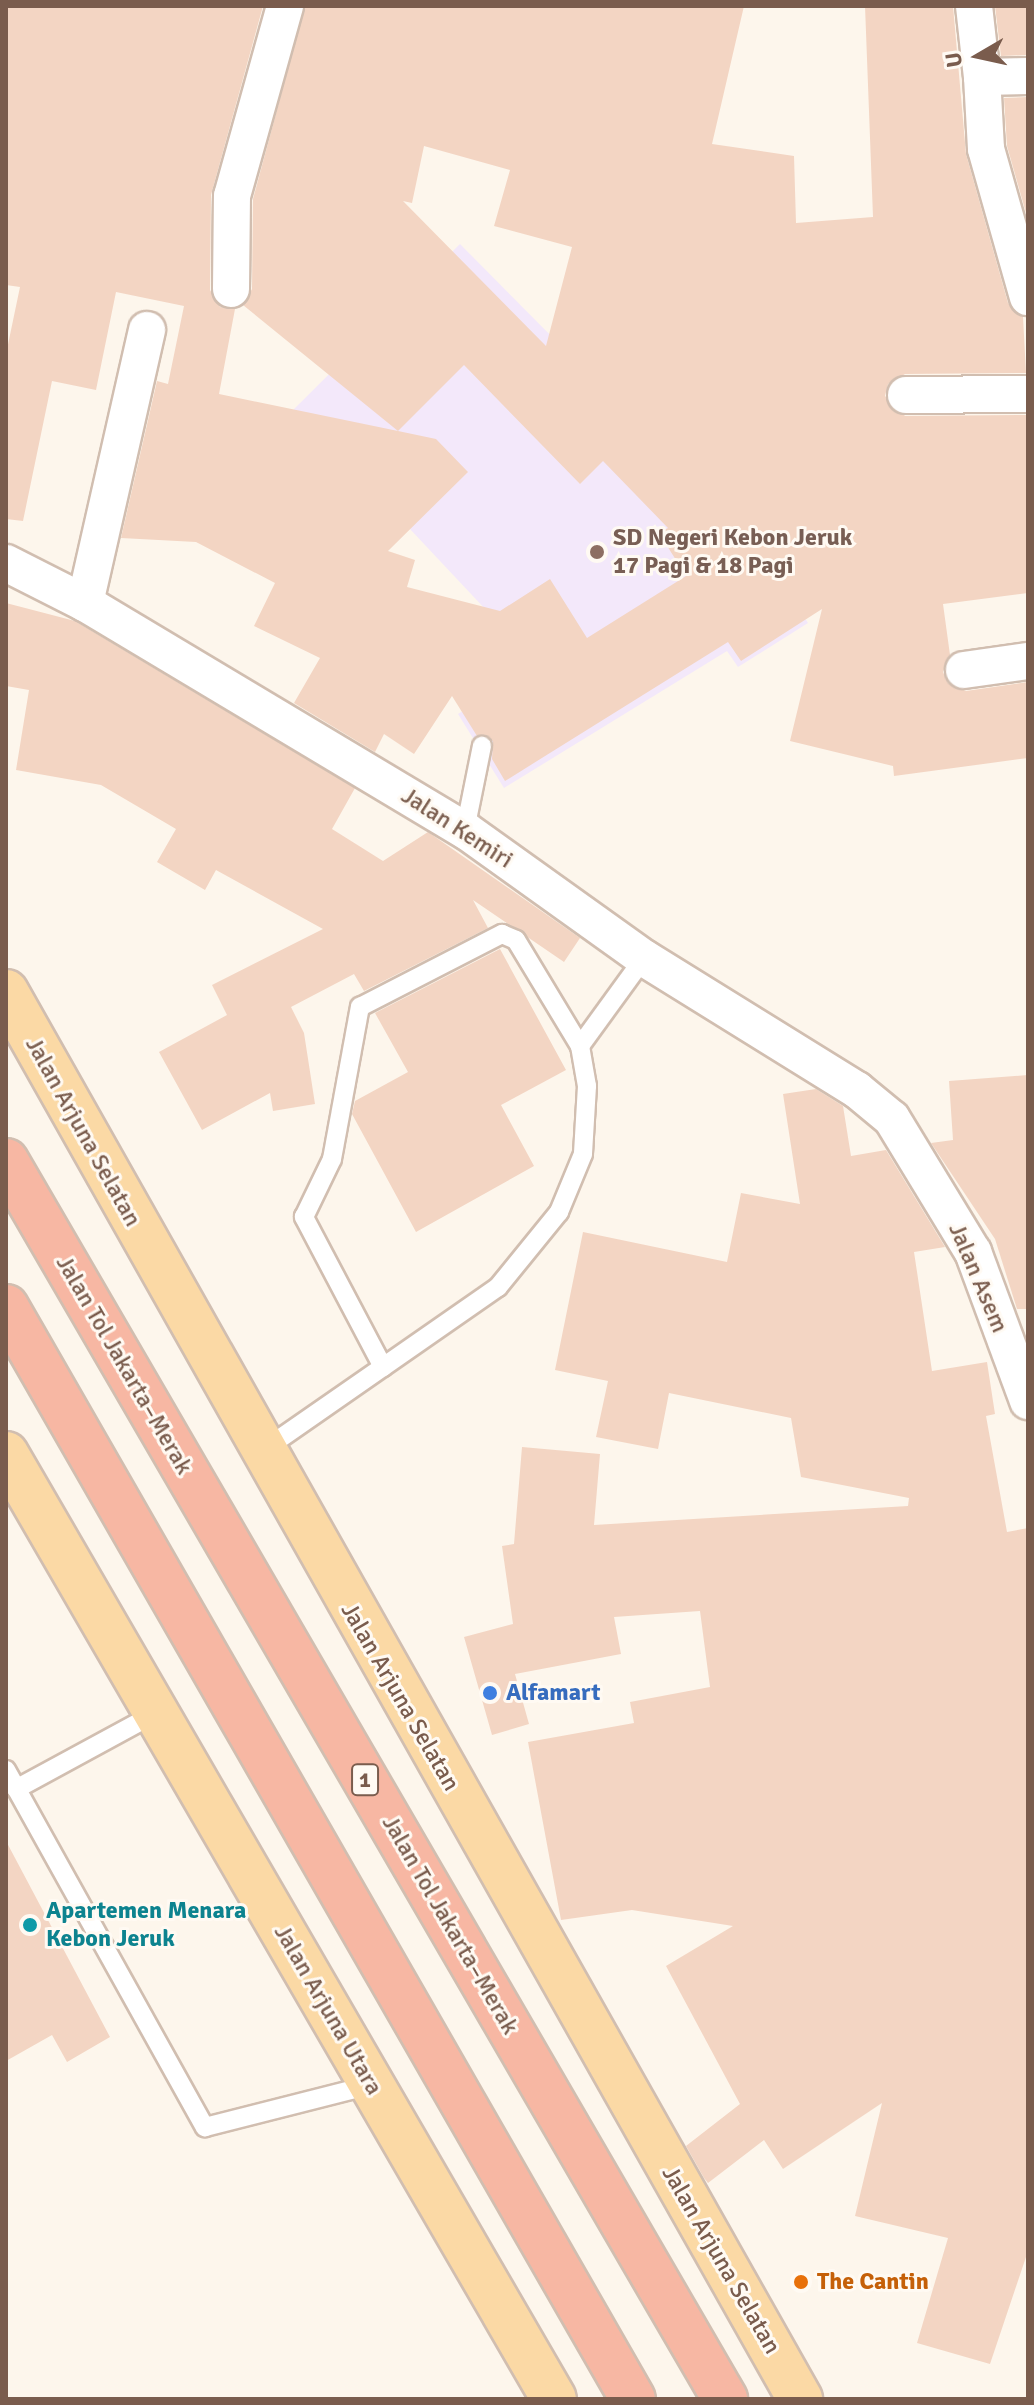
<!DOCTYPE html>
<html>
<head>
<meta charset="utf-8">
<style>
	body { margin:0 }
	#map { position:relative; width:1034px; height:2405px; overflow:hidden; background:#fdf6ec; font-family:Signika,sans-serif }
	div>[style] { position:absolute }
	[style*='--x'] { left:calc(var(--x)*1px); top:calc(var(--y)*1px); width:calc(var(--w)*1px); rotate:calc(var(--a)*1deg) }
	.education>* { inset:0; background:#f3e8fa }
	.building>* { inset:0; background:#f3d5c3 }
	.roads { filter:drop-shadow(2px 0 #d1beb0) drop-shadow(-2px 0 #d1beb0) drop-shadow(0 2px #d1beb0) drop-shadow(0 -2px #d1beb0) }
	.lane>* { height:18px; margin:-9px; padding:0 9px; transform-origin:9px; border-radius:9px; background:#fff }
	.street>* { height:36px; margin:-18px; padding:0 18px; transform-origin:18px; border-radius:18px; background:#fff }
	.primary>* { height:44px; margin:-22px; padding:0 22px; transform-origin:22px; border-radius:22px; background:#fbd9a5 }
	.highway>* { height:44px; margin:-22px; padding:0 22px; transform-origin:22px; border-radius:22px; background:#f7b7a3 }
	.dots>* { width:22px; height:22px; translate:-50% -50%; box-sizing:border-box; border:4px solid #fffaf3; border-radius:50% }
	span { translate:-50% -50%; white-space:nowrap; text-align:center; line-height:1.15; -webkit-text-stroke:6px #fffaf3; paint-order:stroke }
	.shield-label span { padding:2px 6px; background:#fffaf3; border:2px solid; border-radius:6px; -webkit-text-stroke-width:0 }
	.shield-label { font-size:22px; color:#7a5c4d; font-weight:700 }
	.education-label { font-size:24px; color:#785e54; font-weight:700 }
	.left { translate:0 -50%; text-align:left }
	.street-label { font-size:24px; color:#7a5c4d }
	.shop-label { font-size:24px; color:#366cbe; font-weight:700 }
	.culture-label { font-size:24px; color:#0d838f; font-weight:700 }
	.food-label { font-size:24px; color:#c56008; font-weight:700 }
	.frame { position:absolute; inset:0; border:8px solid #7a5c4d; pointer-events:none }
	.north { position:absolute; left:938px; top:16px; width:80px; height:80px; -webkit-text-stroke:6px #fffaf3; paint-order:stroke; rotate:261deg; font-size:22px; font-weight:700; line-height:32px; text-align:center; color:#7a5c4d }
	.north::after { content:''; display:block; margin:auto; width:28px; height:36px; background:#7a5c4d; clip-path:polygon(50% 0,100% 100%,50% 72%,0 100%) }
</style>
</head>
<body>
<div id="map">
	<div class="education">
		<div style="clip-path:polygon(460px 244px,706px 492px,720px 482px,808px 623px,738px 667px,727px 651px,504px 788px,458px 714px,512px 680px,487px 611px,362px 478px,281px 422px)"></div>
	</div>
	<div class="building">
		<div style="clip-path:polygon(evenodd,6px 6px,263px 6px,211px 195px,210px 290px,220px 307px,235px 309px,219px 394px,398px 431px,243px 305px,252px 289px,253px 199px,305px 6px,744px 6px,712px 144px,794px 156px,796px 223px,873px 217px,865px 6px,953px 6px,966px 154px,1008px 303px,1023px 317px,1026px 373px,905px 374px,888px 384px,885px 396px,905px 416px,1028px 415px,1028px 593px,943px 604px,950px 655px,943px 672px,948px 683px,966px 691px,1028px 682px,1028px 758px,894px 776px,893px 766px,790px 741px,822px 609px,741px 661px,728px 642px,505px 781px,492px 759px,493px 741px,477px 736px,452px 696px,414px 754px,384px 734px,375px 752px,294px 703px,320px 658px,254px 626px,275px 583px,196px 542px,121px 538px,157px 381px,168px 384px,184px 306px,116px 292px,96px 390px,52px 381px,23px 521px,6px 519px,6px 354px,20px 287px,6px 285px,6px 6px,424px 146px,510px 170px,494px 226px,572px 247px,546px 346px,403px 201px,412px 203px,424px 146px,6px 6px,464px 365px,580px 484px,603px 461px,668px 528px,659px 533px,686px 576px,587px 638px,550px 579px,500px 611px,407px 587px,415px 560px,388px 551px,468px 472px,436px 439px,398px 431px,464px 365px)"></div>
		<div style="clip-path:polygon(995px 6px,1028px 6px,1028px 55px,1001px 56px)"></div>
		<div style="clip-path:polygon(1028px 97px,1028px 220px,1007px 146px,1004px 98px)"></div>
		<div style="clip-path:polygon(6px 603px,75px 621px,355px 788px,332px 829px,383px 861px,428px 832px,580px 938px,564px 962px,473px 900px,488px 928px,364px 991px,354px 974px,291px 1007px,304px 1033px,315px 1104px,273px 1111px,270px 1093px,202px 1130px,159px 1052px,227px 1015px,212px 985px,323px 929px,216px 870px,205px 890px,157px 862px,176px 829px,101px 785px,16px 770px,29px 690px,6px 686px)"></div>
		<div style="clip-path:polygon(500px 949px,566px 1070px,501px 1105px,534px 1166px,416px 1232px,352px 1114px,355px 1101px,408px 1072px,375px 1013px)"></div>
		<div style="clip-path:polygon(1028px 1075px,1028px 1309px,1017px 1309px,995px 1239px,931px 1143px,953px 1140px,949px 1081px)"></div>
		<div style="clip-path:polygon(816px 1089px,843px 1106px,851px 1156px,886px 1150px,945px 1247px,914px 1252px,932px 1371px,987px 1362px,995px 1414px,986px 1416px,1007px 1532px,1028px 1528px,1028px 2251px,990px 2364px,917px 2343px,948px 2238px,855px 2216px,882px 2103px,783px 2169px,764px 2140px,708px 2183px,704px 2178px,686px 2146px,740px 2104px,666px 1966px,733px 1926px,632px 1910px,561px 1920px,528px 1742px,634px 1723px,630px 1702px,710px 1687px,700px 1611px,614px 1617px,621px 1654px,515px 1674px,529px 1724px,492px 1735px,464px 1637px,513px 1624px,502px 1546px,514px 1544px,522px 1447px,600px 1454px,594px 1525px,908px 1506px,909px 1498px,801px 1477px,791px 1418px,669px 1393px,658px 1449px,596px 1437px,608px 1381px,555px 1370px,583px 1232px,727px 1262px,741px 1193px,800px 1204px,783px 1094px)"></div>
		<div style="clip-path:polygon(6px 1841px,110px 2037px,67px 2062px,52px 2035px,6px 2061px)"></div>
	</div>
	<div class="roads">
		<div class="lane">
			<div style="--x:465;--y:830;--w:86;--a:-78.6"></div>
			<div style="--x:580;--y:1046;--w:109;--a:-54"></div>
			<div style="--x:262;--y:1451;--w:147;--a:-34.8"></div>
			<div style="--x:383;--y:1367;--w:170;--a:-117.8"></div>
			<div style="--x:304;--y:1217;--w:64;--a:-64.2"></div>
			<div style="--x:332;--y:1159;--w:155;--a:-79.6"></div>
			<div style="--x:360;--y:1007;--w:160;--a:-27.2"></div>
			<div style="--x:502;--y:934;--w:15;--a:23"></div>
			<div style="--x:516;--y:940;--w:124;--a:58.9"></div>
			<div style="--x:580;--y:1046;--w:41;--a:80.1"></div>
			<div style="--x:587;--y:1086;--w:68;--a:93.4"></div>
			<div style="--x:583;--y:1154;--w:63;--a:112.5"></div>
			<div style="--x:559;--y:1212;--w:97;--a:129.1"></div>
			<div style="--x:498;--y:1287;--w:140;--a:145.2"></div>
			<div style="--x:6;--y:1770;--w:409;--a:60.9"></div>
			<div style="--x:205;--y:2127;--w:171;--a:-14.2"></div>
			<div style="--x:16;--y:1789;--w:159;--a:-28.5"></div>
		</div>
		<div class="street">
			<div style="--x:974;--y:6;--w:71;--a:83.6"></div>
			<div style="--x:982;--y:77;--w:46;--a:-1.2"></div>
			<div style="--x:982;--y:77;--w:72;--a:86.8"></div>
			<div style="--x:986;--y:149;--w:154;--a:74.2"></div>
			<div style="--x:231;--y:289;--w:93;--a:-89.4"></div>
			<div style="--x:232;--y:196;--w:197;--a:-74.4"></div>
			<div style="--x:906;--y:395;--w:122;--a:-0.5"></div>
			<div style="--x:6;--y:563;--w:89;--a:26.9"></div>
			<div style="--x:85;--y:603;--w:443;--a:30.9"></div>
			<div style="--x:465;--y:830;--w:220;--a:35.6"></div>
			<div style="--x:644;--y:958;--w:251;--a:31.8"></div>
			<div style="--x:857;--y:1090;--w:45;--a:39.6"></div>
			<div style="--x:892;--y:1119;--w:156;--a:58.7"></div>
			<div style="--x:973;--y:1252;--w:159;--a:69.7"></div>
			<div style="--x:85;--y:603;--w:280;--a:-77.2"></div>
			<div style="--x:964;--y:670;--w:65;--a:-8"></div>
		</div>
		<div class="primary">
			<div style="--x:6;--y:992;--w:1616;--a:60.56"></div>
			<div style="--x:6;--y:1454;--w:1092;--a:59.89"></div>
		</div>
		<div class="highway">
			<div style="--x:6;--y:1161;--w:1432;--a:59.85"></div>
			<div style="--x:6;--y:1307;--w:1259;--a:60.14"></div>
		</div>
	</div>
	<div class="dots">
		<div style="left:597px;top:552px;background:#8d6e63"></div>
		<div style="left:490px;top:1693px;background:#3f7fe0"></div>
		<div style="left:30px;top:1925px;background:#0f9aa8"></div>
		<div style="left:801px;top:2282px;background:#e8710a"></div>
	</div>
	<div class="shield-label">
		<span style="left:365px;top:1780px">1</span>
	</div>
	<div class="education-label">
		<span class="left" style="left:613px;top:552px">SD Negeri Kebon Jeruk<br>17 Pagi &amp; 18 Pagi</span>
	</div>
	<div class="street-label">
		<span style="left:457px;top:828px;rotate:33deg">Jalan Kemiri</span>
		<span style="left:83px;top:1132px;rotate:61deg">Jalan Arjuna Selatan</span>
		<span style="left:978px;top:1278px;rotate:67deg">Jalan Asem</span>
		<span style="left:124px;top:1365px;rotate:60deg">Jalan Tol Jakarta–Merak</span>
		<span style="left:400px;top:1697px;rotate:60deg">Jalan Arjuna Selatan</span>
		<span style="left:450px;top:1925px;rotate:60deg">Jalan Tol Jakarta–Merak</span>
		<span style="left:328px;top:2010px;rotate:60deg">Jalan Arjuna Utara</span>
		<span style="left:721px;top:2260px;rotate:60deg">Jalan Arjuna Selatan</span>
	</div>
	<div class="shop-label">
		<span class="left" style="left:506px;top:1693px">Alfamart</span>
	</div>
	<div class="culture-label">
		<span class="left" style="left:46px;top:1925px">Apartemen Menara<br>Kebon Jeruk</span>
	</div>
	<div class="food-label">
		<span class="left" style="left:817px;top:2282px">The Cantin</span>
	</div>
	<div class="frame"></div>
	<div class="north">U</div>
</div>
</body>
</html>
